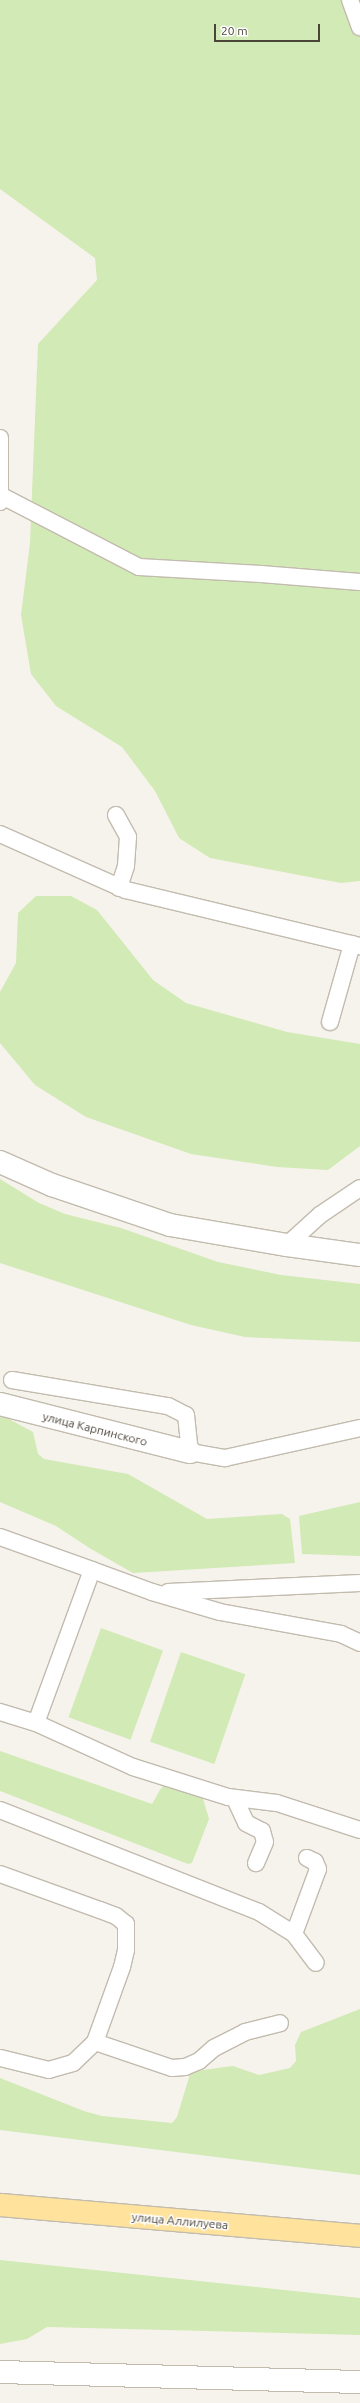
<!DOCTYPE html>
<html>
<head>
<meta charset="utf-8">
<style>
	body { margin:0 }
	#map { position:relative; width:360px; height:2403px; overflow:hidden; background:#f6f3ec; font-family:Ubuntu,sans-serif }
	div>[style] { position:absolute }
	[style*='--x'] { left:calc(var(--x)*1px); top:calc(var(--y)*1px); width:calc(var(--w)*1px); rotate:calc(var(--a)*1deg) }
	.green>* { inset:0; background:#d2eab5; transform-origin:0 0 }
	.roads { filter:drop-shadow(1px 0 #c2bbae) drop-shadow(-1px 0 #c2bbae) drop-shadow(0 1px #c2bbae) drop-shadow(0 -1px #c2bbae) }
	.service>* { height:16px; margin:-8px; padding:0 8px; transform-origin:8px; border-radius:8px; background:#fff }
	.minor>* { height:22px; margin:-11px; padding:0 11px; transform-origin:11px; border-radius:11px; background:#fff }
	.primary>* { height:22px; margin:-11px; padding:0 11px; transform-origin:11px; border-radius:11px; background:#ffe39c }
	span { translate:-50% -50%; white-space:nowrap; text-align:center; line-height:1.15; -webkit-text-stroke:3px #fff; paint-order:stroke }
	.street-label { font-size:12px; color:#4b4439 }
	.scale { position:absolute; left:214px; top:24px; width:106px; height:18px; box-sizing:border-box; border:2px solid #4b4439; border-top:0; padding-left:5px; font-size:12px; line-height:14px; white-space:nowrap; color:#4b4439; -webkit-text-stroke:3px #fff; paint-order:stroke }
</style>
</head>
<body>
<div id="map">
	<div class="green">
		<div style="clip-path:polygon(0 0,360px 0,360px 881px,341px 883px,210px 858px,179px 838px,155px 791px,122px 747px,56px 706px,31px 674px,21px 615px,30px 543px,38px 344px,97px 280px,95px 258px,0 189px)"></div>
		<div style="clip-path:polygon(36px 896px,71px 896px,97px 910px,153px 980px,186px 1003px,287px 1032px,360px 1044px,360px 1146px,328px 1170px,277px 1167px,191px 1154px,86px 1117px,35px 1085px,0 1043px,0 992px,16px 963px,18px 913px)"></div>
		<div style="clip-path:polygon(0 1179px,39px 1203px,65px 1214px,121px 1228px,218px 1262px,281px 1275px,360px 1284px,360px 1342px,245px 1337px,191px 1325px,0 1263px)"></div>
		<div style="clip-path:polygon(0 1417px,7px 1418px,33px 1432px,38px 1454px,44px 1459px,128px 1474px,207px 1519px,282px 1514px,290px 1519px,295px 1563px,133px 1573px,91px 1549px,56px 1526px,0 1502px)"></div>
		<div style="clip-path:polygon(360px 1502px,360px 1556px,302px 1554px,299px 1516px)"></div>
		<div style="left:101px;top:1628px;width:66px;height:95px;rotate:20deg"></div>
		<div style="left:181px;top:1652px;width:68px;height:95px;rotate:19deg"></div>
		<div style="clip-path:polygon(0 1751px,152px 1804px,160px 1790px,171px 1776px,202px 1795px,209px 1819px,192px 1863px,188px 1864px,0 1791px)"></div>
		<div style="clip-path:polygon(360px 2009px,360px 2175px,0 2130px,0 2078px,84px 2111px,102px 2116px,172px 2123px,177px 2117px,190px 2074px,195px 2071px,233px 2066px,259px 2075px,290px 2068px,296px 2061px,295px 2045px,301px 2032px)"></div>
		<div style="clip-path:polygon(0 2260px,360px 2298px,360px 2335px,47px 2327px,27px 2339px,0 2344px)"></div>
	</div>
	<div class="roads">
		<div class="service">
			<div style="--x:350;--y:0;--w:29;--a:70"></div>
			<div style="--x:0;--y:438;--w:64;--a:90"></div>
			<div style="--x:2;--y:496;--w:154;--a:27.4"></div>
			<div style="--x:139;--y:567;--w:122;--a:3.3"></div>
			<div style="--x:261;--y:574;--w:99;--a:4.6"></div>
			<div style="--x:116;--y:815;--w:25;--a:61"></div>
			<div style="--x:128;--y:837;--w:29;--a:94"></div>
			<div style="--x:126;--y:866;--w:23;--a:108"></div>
			<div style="--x:0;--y:834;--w:138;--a:24"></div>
			<div style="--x:126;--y:890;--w:241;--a:13.5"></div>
			<div style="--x:330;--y:1022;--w:81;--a:-74.2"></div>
			<div style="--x:287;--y:1245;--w:45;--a:-42.3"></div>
			<div style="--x:320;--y:1215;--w:48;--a:-34"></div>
			<div style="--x:12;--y:1380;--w:158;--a:9.5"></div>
			<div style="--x:168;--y:1406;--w:20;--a:27"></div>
			<div style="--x:186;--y:1415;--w:37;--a:84"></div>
			<div style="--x:190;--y:1452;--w:36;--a:10"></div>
			<div style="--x:225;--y:1458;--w:138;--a:-12.5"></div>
			<div style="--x:0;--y:1537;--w:98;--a:19.7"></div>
			<div style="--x:92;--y:1570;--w:163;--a:110.1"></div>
			<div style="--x:36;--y:1723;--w:38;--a:-163"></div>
			<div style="--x:92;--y:1570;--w:64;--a:20.1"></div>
			<div style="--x:152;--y:1592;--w:71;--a:16.4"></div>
			<div style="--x:220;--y:1612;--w:123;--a:10.3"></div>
			<div style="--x:341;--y:1634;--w:21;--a:25"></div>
			<div style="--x:168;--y:1592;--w:192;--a:-2.7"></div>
			<div style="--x:36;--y:1723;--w:107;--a:24.4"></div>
			<div style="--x:133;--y:1767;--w:100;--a:17.5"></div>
			<div style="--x:228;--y:1797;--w:49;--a:7"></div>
			<div style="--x:277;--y:1803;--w:87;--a:18"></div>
			<div style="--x:235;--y:1799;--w:26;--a:65"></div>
			<div style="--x:246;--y:1823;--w:18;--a:27"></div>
			<div style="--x:262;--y:1831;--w:11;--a:75"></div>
			<div style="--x:265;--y:1842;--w:23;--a:113"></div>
			<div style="--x:0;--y:1810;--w:278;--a:21.5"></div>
			<div style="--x:259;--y:1912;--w:41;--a:32.2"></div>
			<div style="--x:294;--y:1934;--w:36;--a:53"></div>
			<div style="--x:0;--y:1874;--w:106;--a:19.8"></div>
			<div style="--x:100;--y:1910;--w:17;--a:21"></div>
			<div style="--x:116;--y:1916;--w:13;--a:39"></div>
			<div style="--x:126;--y:1924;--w:26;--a:90"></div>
			<div style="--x:126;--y:1950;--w:17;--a:103"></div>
			<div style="--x:122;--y:1967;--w:80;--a:109.8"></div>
			<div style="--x:95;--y:2042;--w:30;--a:136"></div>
			<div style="--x:73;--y:2063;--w:25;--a:164"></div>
			<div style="--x:49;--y:2070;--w:50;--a:-166.2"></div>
			<div style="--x:294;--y:1934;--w:69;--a:-69.7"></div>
			<div style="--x:318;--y:1869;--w:8;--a:-113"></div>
			<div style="--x:315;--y:1862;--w:9;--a:-153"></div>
			<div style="--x:95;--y:2042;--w:81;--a:18.7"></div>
			<div style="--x:172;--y:2068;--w:13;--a:-4"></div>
			<div style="--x:185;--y:2067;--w:15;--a:-23"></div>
			<div style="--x:199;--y:2061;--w:20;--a:-41"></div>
			<div style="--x:214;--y:2048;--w:35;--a:-27"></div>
			<div style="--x:245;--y:2032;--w:36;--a:-14"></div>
		</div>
		<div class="minor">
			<div style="--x:0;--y:1162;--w:57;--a:23.9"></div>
			<div style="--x:52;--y:1185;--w:125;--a:18.7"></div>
			<div style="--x:170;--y:1225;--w:119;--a:9.7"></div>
			<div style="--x:287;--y:1245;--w:74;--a:7.8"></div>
			<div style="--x:0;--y:1404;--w:196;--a:14.2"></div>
			<div style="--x:0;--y:2372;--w:360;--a:1.6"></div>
		</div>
		<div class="primary">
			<div style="--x:0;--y:2205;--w:361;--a:4.9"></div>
		</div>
	</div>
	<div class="street-label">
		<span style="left:95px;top:1429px;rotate:14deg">улица Карпинского</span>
		<span style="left:180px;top:2221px;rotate:5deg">улица Аллилуева</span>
	</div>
	<div class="scale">20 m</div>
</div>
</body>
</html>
